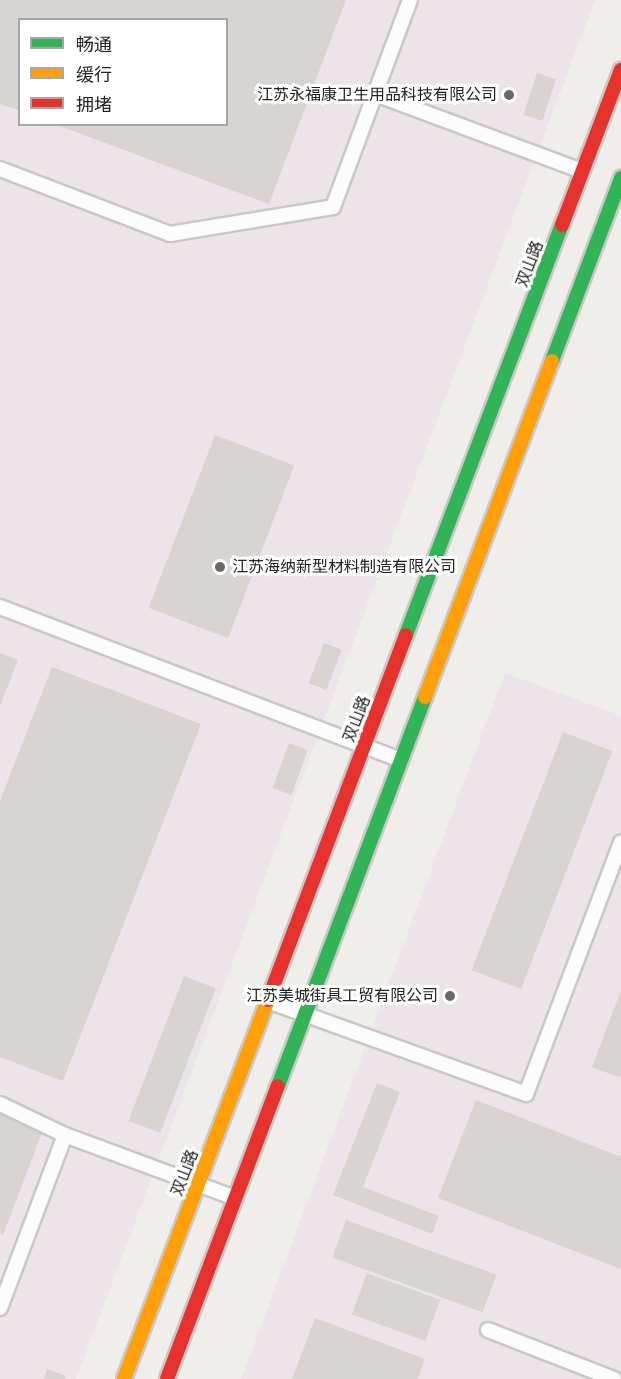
<!DOCTYPE html>
<html>
<head>
<meta charset="utf-8">
<style>
	body { margin:0 }
	#map { position:relative; width:621px; height:1379px; overflow:hidden; background:#f0eeeb; font-family:"Public Sans","Noto Sans SC",sans-serif }
	div>[style] { position:absolute }
	[style*='--x'] { left:calc(var(--x)*1px); top:calc(var(--y)*1px); width:calc(var(--w)*1px); rotate:calc(var(--a)*1deg) }
	.industrial>* { inset:0; background:#ede4e9 }
	.building>* { inset:0; background:#d7d4d2; transform-origin:0 0 }
	.roads { filter:drop-shadow(2px 0 #c9c8c7) drop-shadow(-2px 0 #c9c8c7) drop-shadow(0 2px #c9c8c7) drop-shadow(0 -2px #c9c8c7) }
	.lane>* { height:14px; margin:-7px; padding:0 7px; transform-origin:7px; border-radius:7px; background:#fdfcfc }
	.fast>* { height:14px; margin:-7px; padding:0 7px; transform-origin:7px; border-radius:7px; background:#30b455 }
	.slow>* { height:14px; margin:-7px; padding:0 7px; transform-origin:7px; border-radius:7px; background:#ff9f0a }
	.jam>* { height:14px; margin:-7px; padding:0 7px; transform-origin:7px; border-radius:7px; background:#e5322d }
	.dots>* { width:16px; height:16px; translate:-50% -50%; box-sizing:border-box; border:3px solid #fff; border-radius:50% }
	span { translate:-50% -50%; white-space:nowrap; text-align:center; line-height:1.15; -webkit-text-stroke:6px #fff; paint-order:stroke }
	.poi-label { font-size:16px; color:#222 }
	.right { translate:-100% -50%; text-align:right }
	.left { translate:0 -50%; text-align:left }
	.street-label { font-size:16px; color:#222 }
	.legend { position:absolute; left:18px; top:18px; width:210px; height:108px; box-sizing:border-box; background:#fff; border:2px solid #a7a7a7; margin:0; padding:8px 10px; list-style:none; font-size:18px; color:#222 }
	.legend li { display:flex; align-items:center; gap:12px; height:30px }
	.legend b { width:30px; border:2px solid #a7a7a7 }
</style>
</head>
<body>
<div id="map">
	<div class="industrial">
		<div style="clip-path:polygon(evenodd,0 0,595px 0,76px 1379px,0 1379px,0 0,20px 20px,226px 20px,226px 124px,20px 124px,20px 20px)"></div>
		<div style="clip-path:polygon(505px 673px,621px 716px,621px 1379px,241px 1379px)"></div>
	</div>
	<div class="building">
		<div style="clip-path:polygon(0 0,346px 0,269px 204px,57px 125px,226px 124px,226px 20px,20px 20px,20px 111px,0 104px)"></div>
		<div style="left:537px;top:73px;width:20px;height:44px;rotate:18deg"></div>
		<div style="left:215px;top:435px;width:85px;height:185px;rotate:21deg"></div>
		<div style="left:324px;top:643px;width:19px;height:43px;rotate:21deg"></div>
		<div style="clip-path:polygon(0 653px,18px 660px,0 706px)"></div>
		<div style="clip-path:polygon(52px 667px,201px 724px,63px 1081px,0 1057px,0 801px)"></div>
		<div style="left:563px;top:732px;width:53px;height:255px;rotate:21deg"></div>
		<div style="left:289px;top:743px;width:20px;height:48px;rotate:20deg"></div>
		<div style="left:184px;top:976px;width:34px;height:155px;rotate:21deg"></div>
		<div style="clip-path:polygon(621px 990px,621px 1078px,592px 1067px)"></div>
		<div style="clip-path:polygon(377px 1083px,400px 1092px,363px 1187px,439px 1216px,432px 1234px,333px 1195px)"></div>
		<div style="clip-path:polygon(476px 1100px,621px 1157px,621px 1269px,438px 1198px)"></div>
		<div style="clip-path:polygon(0 1114px,43px 1130px,3px 1235px,0 1233px)"></div>
		<div style="left:346px;top:1220px;width:160px;height:40px;rotate:20deg"></div>
		<div style="left:367px;top:1273px;width:78px;height:44px;rotate:20deg"></div>
		<div style="clip-path:polygon(315px 1318px,425px 1359px,418px 1379px,292px 1379px)"></div>
		<div style="clip-path:polygon(47px 1369px,66px 1376px,65px 1379px,44px 1379px)"></div>
	</div>
	<div class="roads">
		<div class="lane">
			<div style="--x:375;--y:94;--w:221;--a:20.4"></div>
			<div style="--x:0;--y:169;--w:182;--a:20.9"></div>
			<div style="--x:170;--y:234;--w:165;--a:-9.4"></div>
			<div style="--x:333;--y:207;--w:221;--a:-69.6"></div>
			<div style="--x:0;--y:607;--w:429;--a:20.9"></div>
			<div style="--x:268;--y:1001;--w:274;--a:19.8"></div>
			<div style="--x:526;--y:1094;--w:269;--a:-69.3"></div>
			<div style="--x:0;--y:1104;--w:72;--a:25.5"></div>
			<div style="--x:0;--y:1308;--w:185;--a:-69.4"></div>
			<div style="--x:65;--y:1135;--w:181;--a:20.3"></div>
			<div style="--x:488;--y:1330;--w:135;--a:21.3"></div>
		</div>
		<div class="fast">
			<div style="--x:552;--y:361;--w:196;--a:-69.3"></div>
			<div style="--x:406;--y:635;--w:439;--a:-69.2"></div>
			<div style="--x:278;--y:1086;--w:416;--a:-69.3"></div>
		</div>
		<div class="slow">
			<div style="--x:425;--y:697;--w:359;--a:-69.3"></div>
			<div style="--x:124;--y:1379;--w:405;--a:-69.2"></div>
		</div>
		<div class="jam">
			<div style="--x:562;--y:225;--w:166;--a:-69.2"></div>
			<div style="--x:268;--y:1000;--w:390;--a:-69.3"></div>
			<div style="--x:167;--y:1379;--w:313;--a:-69.3"></div>
		</div>
	</div>
	<div class="dots">
		<div style="left:509px;top:95px;background:#6a6968"></div>
		<div style="left:220px;top:567px;background:#6a6968"></div>
		<div style="left:450px;top:996px;background:#6a6968"></div>
	</div>
	<div class="poi-label">
		<span class="right" style="left:497px;top:95px">江苏永福康卫生用品科技有限公司</span>
		<span class="left" style="left:232px;top:567px">江苏海纳新型材料制造有限公司</span>
		<span class="right" style="left:438px;top:996px">江苏美城街具工贸有限公司</span>
	</div>
	<div class="street-label">
		<span style="left:530px;top:264px;rotate:-69deg">双山路</span>
		<span style="left:357px;top:719px;rotate:-69deg">双山路</span>
		<span style="left:185px;top:1173px;rotate:-69deg">双山路</span>
	</div>
	<ul class="legend">
	<li><b style="height:8px;background:#30b455"></b>畅通</li>
	<li><b style="height:8px;background:#ff9f0a"></b>缓行</li>
	<li><b style="height:8px;background:#e5322d"></b>拥堵</li>
	</ul>
</div>
</body>
</html>
